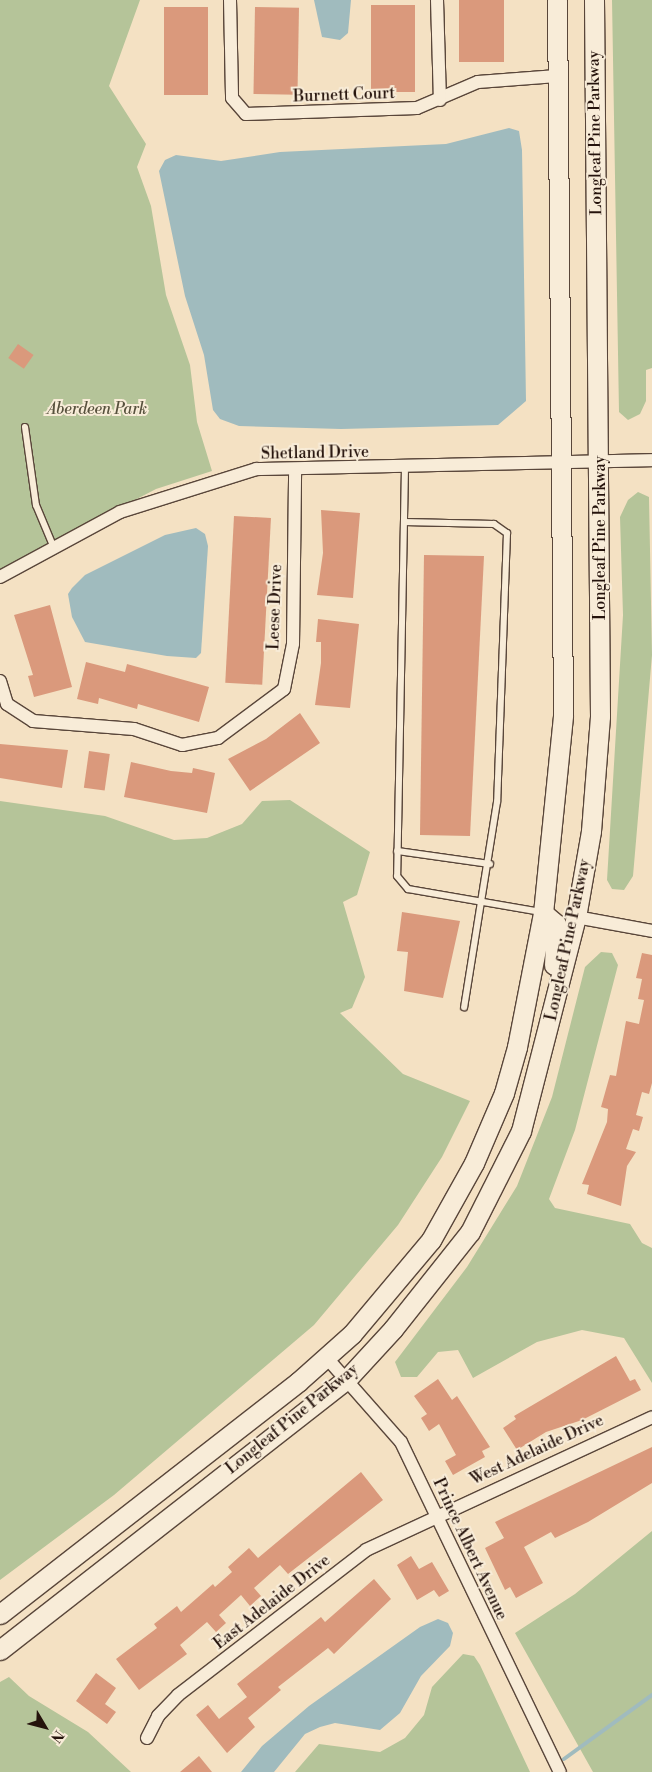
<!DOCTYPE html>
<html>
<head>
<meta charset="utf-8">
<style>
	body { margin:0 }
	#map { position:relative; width:652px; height:1772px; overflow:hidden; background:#f4e1c3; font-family:"Libre Bodoni",serif }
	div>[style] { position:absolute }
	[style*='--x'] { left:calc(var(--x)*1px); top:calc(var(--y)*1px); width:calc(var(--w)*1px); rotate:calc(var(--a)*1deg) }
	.green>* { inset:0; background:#b5c499 }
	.water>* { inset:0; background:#a0bbbe }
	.stream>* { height:4px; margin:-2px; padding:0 2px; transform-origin:2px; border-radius:2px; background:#a0bbbe }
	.building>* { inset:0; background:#da997c; transform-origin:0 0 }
	.roads { filter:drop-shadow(1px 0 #59463a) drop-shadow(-1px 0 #59463a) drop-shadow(0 1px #59463a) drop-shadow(0 -1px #59463a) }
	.service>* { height:6px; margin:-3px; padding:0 3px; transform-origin:3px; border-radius:3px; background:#f8ecd8 }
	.minor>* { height:12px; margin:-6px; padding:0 6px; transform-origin:6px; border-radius:6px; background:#f8ecd8 }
	.secondary>* { height:19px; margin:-9.5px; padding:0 9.5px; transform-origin:9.5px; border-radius:9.5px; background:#f8ecd8 }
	span { translate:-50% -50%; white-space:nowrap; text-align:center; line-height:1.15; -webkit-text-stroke:4px #f8ecd8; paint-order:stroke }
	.street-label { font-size:16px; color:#25130c }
	.park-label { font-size:16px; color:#57513d; font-style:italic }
	.north { position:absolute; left:20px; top:1702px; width:50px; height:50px; -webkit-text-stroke:4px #f8ecd8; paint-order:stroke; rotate:127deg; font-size:14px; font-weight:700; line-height:20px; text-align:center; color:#25130c }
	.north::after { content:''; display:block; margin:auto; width:18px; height:22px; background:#25130c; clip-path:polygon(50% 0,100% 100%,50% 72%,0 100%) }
</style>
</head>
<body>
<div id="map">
	<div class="green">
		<div style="clip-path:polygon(0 0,140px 0,109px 86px,146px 144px,137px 167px,151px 206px,166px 295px,190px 365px,197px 422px,212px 471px,156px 489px,0 570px)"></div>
		<div style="clip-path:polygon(612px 0,652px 0,652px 368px,646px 370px,646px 401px,640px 414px,628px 420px,619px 412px)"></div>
		<div style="clip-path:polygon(638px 492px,649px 497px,652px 655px,633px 876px,624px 890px,612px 889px,607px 880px,623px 615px,620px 517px,628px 500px)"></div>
		<div style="clip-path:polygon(290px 800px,370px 852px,357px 895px,343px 902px,365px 977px,352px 1008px,340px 1013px,403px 1074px,470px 1101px,442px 1157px,398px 1225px,314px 1325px,114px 1495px,0 1580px,0 801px,105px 816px,174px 840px,207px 838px,242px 824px,262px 801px)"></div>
		<div style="clip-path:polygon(601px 952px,612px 953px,618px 965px,575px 1130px,549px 1199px,555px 1208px,630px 1224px,642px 1243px,652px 1248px,652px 1383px,624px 1338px,582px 1330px,537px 1342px,473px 1378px,458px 1350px,438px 1352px,417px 1377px,401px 1377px,395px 1362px,467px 1267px,517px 1186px,552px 1097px,585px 967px)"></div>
		<div style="clip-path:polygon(652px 1531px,652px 1772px,593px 1772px,515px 1633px,575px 1594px)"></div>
		<div style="clip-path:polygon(463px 1654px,474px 1656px,480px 1665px,530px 1772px,295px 1772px,319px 1744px,380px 1752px,405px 1738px,424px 1715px,432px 1687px)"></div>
		<div style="clip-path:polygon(9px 1677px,29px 1696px,88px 1732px,131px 1772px,0 1772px,0 1682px)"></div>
	</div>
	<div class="water">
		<div style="clip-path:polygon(314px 0,351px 0,348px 33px,340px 40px,322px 37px)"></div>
		<div style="clip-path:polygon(509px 128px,519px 131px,522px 150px,526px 401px,498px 425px,341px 429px,239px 426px,220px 419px,213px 410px,204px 355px,185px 296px,159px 171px,165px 160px,176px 155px,221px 161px,280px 152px,446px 144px)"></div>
		<div style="clip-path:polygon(196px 528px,205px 534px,208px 546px,201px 653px,196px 658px,167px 656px,85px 642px,72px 617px,68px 594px,72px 588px,85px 575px,165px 535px)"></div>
		<div style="clip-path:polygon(438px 1619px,448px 1623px,453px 1633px,450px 1646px,421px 1676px,400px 1713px,380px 1730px,335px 1723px,320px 1727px,305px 1734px,274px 1772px,241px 1772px,262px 1746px,309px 1706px,420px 1627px)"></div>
	</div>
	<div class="stream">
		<div style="--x:564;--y:1759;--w:109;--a:-36"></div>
	</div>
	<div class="building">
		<div style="left:459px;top:0;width:45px;height:62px"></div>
		<div style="left:371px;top:5px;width:44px;height:87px"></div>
		<div style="left:208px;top:7px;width:88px;height:44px;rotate:90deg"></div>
		<div style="left:255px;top:7px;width:44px;height:87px;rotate:1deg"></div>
		<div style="left:18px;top:344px;width:19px;height:17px;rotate:35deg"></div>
		<div style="clip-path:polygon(321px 510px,360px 513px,353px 598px,317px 595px,323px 553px)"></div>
		<div style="left:234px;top:516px;width:37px;height:167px;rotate:3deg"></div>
		<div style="clip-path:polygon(424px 555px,484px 556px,470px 836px,420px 835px)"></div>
		<div style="clip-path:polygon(50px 605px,72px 687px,34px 697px,28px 676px,33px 675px,14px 615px)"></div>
		<div style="clip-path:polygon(318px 619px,359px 624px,350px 708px,315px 705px,321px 663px,321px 642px,316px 642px)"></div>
		<div style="clip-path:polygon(86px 662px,125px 672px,127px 664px,209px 687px,199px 722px,138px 704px,137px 709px,99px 698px,98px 704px,77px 699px)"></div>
		<div style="clip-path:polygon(300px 713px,320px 743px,250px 791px,228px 759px,266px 739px)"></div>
		<div style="clip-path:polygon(0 744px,68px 750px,62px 788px,0 778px)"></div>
		<div style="left:89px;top:751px;width:21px;height:37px;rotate:8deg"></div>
		<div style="clip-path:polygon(131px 762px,171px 771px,192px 773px,193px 768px,215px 773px,207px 813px,124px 797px)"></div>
		<div style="clip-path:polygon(402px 912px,460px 921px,443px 998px,404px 991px,408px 952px,397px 951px)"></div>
		<div style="clip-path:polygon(642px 953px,652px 955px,652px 1083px,649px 1094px,642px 1092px,636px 1115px,643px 1117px,639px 1131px,633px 1129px,626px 1149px,636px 1152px,627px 1166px,621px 1206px,587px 1194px,589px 1185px,582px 1184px,607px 1122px,608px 1109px,601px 1107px,610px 1075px,616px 1076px,626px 1021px,639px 1024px,644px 1000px,638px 999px,642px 979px,636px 978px)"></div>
		<div style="clip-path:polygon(616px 1356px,630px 1381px,635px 1379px,641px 1390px,582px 1420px,546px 1432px,517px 1450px,503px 1428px,516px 1419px,514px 1416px)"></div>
		<div style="clip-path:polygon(438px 1379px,452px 1400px,457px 1396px,490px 1447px,482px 1451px,485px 1457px,453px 1475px,445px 1461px,456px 1455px,439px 1424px,429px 1431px,421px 1418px,427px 1414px,414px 1396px)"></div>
		<div style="clip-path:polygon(652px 1447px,652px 1483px,588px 1522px,555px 1538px,551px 1532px,524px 1547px,543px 1583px,516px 1598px,510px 1587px,505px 1590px,485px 1548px,504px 1538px,495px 1522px)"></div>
		<div style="clip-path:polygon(361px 1472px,383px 1500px,288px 1574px,280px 1565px,254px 1588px,261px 1596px,250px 1606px,241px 1595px,219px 1615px,226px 1623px,216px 1632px,207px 1622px,180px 1645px,187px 1654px,139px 1690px,116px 1659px,157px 1628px,154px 1624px,177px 1606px,181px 1612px,213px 1584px,215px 1587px,232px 1572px,228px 1567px,249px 1548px,258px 1558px)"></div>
		<div style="clip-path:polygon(411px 1556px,419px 1569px,432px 1562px,449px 1591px,439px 1597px,434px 1590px,417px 1600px,397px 1565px)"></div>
		<div style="clip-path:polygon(374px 1579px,391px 1599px,334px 1654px,328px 1648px,278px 1687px,281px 1690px,248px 1718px,255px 1727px,227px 1753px,196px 1715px,208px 1705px,219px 1719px,247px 1697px,237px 1684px,321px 1617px,325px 1622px)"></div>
		<div style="clip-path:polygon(96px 1673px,116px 1688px,105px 1704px,116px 1712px,107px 1724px,76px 1701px)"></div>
		<div style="clip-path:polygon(199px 1756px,212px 1772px,180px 1772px)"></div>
	</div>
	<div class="roads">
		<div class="service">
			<div style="--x:25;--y:427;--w:79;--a:82"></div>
			<div style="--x:36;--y:505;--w:47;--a:67.3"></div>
			<div style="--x:405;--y:467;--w:409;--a:91.1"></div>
			<div style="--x:397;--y:876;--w:17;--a:50"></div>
			<div style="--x:408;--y:889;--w:135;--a:9.8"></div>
			<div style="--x:404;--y:522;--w:90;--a:1.3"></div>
			<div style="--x:494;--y:524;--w:16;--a:35"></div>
			<div style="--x:507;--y:533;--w:269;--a:92.1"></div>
			<div style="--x:497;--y:802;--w:208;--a:99.1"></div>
			<div style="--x:397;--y:851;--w:94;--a:8"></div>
		</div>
		<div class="minor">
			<div style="--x:230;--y:0;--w:98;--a:88.8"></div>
			<div style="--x:232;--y:98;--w:21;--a:49"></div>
			<div style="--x:246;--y:114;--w:171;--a:-2"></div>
			<div style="--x:417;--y:108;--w:66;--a:-23.1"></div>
			<div style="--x:478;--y:82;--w:79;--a:-4.3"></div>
			<div style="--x:437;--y:0;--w:100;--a:88.3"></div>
			<div style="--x:0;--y:577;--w:136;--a:-28.4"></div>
			<div style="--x:120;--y:512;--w:143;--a:-17.5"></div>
			<div style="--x:256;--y:469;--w:396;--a:-1.3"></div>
			<div style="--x:0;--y:681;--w:24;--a:73"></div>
			<div style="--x:7;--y:704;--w:31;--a:33"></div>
			<div style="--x:33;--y:721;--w:101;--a:4.5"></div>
			<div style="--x:134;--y:729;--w:51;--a:18.4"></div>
			<div style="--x:182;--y:745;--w:37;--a:-11"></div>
			<div style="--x:218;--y:738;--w:82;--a:-36.6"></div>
			<div style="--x:284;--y:689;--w:46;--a:-78.7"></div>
			<div style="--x:293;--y:644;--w:175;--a:-89.3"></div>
			<div style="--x:576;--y:917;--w:77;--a:10.4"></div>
			<div style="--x:326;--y:1357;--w:113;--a:48.6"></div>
			<div style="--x:401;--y:1442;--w:366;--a:64.3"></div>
			<div style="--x:147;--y:1738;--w:25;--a:-63"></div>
			<div style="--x:158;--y:1716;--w:29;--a:-46"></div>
			<div style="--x:178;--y:1695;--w:237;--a:-37.6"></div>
			<div style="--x:366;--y:1550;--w:315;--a:-24.9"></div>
		</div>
		<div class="secondary">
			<div style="--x:543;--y:913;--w:17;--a:40"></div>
			<div style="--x:556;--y:924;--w:41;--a:92.8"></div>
			<div style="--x:0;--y:1614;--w:378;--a:-37.9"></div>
			<div style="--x:298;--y:1382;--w:72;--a:-41.6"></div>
			<div style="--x:352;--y:1334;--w:123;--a:-50"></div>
			<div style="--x:431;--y:1240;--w:88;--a:-60.8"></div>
			<div style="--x:474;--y:1163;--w:76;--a:-66.8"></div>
			<div style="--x:504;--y:1093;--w:48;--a:-74.2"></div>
			<div style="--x:517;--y:1047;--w:136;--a:-79"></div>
			<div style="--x:543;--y:913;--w:199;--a:-84.2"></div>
			<div style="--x:563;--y:715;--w:715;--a:-90.48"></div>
			<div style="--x:0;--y:1650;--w:440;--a:-38"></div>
			<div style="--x:347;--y:1379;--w:68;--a:-47.4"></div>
			<div style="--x:393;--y:1329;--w:124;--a:-51.6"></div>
			<div style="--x:470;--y:1232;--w:113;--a:-63.2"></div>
			<div style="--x:521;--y:1131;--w:221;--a:-75.6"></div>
			<div style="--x:576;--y:917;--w:87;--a:-80.1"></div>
			<div style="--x:591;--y:831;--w:115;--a:-85.5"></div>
			<div style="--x:600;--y:716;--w:716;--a:-90.48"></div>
		</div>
	</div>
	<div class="street-label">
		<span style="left:344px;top:95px;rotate:-2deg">Burnett Court</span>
		<span style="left:595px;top:133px;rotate:-91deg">Longleaf Pine Parkway</span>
		<span style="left:315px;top:453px;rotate:-1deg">Shetland Drive</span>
		<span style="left:600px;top:538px;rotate:-90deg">Longleaf Pine Parkway</span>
		<span style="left:275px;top:607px;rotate:-88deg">Leese Drive</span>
		<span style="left:568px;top:940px;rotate:-78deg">Longleaf Pine Parkway</span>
		<span style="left:292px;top:1419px;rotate:-39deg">Longleaf Pine Parkway</span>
		<span style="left:537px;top:1450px;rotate:-25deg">West Adelaide Drive</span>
		<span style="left:470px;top:1549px;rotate:65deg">Prince Albert Avenue</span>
		<span style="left:272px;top:1602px;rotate:-38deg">East Adelaide Drive</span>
	</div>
	<div class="park-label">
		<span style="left:97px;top:409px">Aberdeen Park</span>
	</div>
	<div class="north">N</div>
</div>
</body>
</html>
